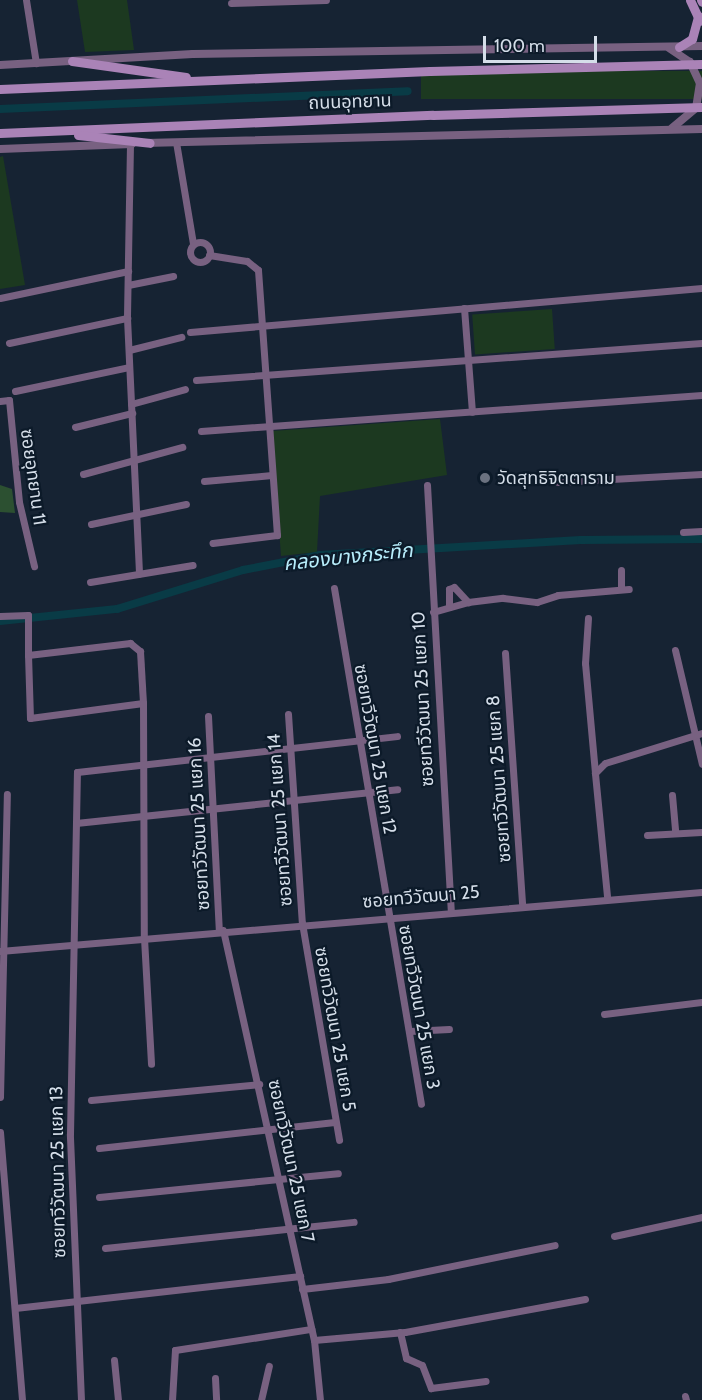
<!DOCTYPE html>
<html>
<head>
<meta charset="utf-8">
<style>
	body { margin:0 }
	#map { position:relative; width:702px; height:1400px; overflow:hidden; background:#162333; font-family:Cabin,"Noto Sans Thai",sans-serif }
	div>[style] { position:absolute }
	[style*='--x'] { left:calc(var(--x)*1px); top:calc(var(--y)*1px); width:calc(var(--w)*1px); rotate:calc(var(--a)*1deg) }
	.green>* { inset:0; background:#1c3920; transform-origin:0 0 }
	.forest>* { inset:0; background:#2c5031 }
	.canal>* { height:8px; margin:-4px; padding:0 4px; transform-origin:4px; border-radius:4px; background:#093b46 }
	.minor>* { height:7px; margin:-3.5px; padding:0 3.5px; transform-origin:3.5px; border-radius:3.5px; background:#786181 }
	.minor>.ring { margin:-3.5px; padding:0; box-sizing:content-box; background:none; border:7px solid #786181; border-radius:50% }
	.tertiary>* { height:8px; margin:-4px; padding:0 4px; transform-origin:4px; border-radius:4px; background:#786181 }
	.secondary>* { height:9px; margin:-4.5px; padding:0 4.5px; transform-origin:4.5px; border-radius:4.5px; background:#aa83b7 }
	.secondary-bridge>* { height:9px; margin:-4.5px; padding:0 4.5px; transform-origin:4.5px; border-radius:4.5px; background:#aa83b7 }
	.dots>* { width:16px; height:16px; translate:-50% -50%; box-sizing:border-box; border:3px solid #0c1a29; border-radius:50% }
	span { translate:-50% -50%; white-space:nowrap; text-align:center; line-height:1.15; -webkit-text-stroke:4.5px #0c1a29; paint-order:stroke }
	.street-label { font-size:18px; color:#d5dee9 }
	.poi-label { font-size:18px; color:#d5dee9 }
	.left { translate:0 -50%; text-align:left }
	.water-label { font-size:20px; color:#b7edfb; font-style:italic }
	.scale { position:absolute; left:483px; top:36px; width:114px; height:27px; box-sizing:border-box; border:3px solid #d5dee9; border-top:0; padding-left:8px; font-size:18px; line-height:21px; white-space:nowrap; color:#d5dee9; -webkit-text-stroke:4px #0c1a29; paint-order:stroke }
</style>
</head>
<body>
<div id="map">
	<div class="green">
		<div style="clip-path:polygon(77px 0,127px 0,134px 50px,85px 52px)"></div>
		<div style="left:702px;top:71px;width:28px;height:281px;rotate:90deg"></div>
		<div style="clip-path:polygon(3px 156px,25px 285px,0 289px,0 157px)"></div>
		<div style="left:552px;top:309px;width:40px;height:80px;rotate:86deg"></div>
		<div style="clip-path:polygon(440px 419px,447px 475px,320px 496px,317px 552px,281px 556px,272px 431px)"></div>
	</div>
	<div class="forest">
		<div style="clip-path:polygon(0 485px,12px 489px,15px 513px,0 512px)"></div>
	</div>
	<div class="canal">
		<div style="--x:0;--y:109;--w:408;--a:-2.5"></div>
		<div style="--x:0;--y:621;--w:118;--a:-5.9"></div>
		<div style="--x:117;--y:609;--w:132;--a:-17.2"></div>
		<div style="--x:243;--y:570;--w:78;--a:-11"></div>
		<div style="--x:320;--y:555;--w:261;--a:-3.3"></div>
		<div style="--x:581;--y:540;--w:121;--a:-0.5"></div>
	</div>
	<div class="minor">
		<div style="--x:26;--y:0;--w:64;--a:81"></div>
		<div style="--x:231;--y:3;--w:95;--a:-1.8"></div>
		<div style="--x:176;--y:142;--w:103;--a:80.5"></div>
		<div style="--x:130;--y:144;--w:174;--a:91"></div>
		<div style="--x:127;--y:318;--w:256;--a:87.3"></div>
		<div class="ring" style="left:190px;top:242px;width:13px;height:13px"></div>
		<div style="--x:209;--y:255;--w:38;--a:9"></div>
		<div style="--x:247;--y:261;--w:14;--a:39"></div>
		<div style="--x:258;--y:270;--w:266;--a:85.9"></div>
		<div style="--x:277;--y:535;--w:65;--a:173"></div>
		<div style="--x:128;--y:285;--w:46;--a:-11.3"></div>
		<div style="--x:0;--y:298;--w:131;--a:-11.9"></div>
		<div style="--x:464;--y:308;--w:104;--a:85.6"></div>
		<div style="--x:190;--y:332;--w:514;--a:-4.91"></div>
		<div style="--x:9;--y:343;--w:121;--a:-12"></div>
		<div style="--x:129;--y:350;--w:54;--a:-14"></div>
		<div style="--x:196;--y:380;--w:507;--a:-4.18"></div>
		<div style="--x:15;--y:391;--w:116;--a:-11.9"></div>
		<div style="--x:0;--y:401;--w:9;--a:-6"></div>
		<div style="--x:9;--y:400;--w:102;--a:84.4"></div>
		<div style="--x:19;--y:502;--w:66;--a:76.8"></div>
		<div style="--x:131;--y:404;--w:56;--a:-15.5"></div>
		<div style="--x:75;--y:427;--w:59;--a:-13.8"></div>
		<div style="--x:201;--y:431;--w:502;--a:-4.11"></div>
		<div style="--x:83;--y:474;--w:103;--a:-15.3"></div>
		<div style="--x:204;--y:481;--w:68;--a:-5"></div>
		<div style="--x:558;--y:482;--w:144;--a:-3.2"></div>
		<div style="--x:427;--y:485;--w:426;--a:86.8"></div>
		<div style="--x:91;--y:524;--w:97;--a:-11.9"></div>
		<div style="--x:683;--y:532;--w:19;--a:-3"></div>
		<div style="--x:90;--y:582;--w:104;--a:-9.4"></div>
		<div style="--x:334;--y:588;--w:523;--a:80.43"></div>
		<div style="--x:621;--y:589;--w:19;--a:-90"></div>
		<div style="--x:449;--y:607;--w:18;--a:-90"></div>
		<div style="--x:449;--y:589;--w:5;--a:-22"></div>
		<div style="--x:454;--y:587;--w:21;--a:47"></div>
		<div style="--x:468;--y:602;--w:35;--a:-7"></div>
		<div style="--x:503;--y:598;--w:34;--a:7"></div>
		<div style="--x:537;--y:602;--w:22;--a:-18"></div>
		<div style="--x:558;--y:595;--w:71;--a:-4.8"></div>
		<div style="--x:433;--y:612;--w:36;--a:-16"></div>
		<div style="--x:0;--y:616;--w:28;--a:-2"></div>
		<div style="--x:28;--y:615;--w:40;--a:90"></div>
		<div style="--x:588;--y:618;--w:45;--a:93.8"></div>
		<div style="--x:585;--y:663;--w:110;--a:84.8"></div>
		<div style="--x:675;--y:650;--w:117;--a:76.7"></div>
		<div style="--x:505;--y:653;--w:251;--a:86.1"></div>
		<div style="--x:143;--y:703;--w:114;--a:172.4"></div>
		<div style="--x:30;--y:718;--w:63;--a:-91.8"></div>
		<div style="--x:28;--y:655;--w:103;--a:-6.7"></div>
		<div style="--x:130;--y:643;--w:13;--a:39"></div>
		<div style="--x:140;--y:651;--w:52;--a:86.7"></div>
		<div style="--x:143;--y:703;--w:235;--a:89.8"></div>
		<div style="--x:144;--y:938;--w:126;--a:86.8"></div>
		<div style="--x:288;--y:714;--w:209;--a:86.2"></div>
		<div style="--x:302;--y:923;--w:220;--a:80.3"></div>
		<div style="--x:208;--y:716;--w:215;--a:87.1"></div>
		<div style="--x:672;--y:795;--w:38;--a:85"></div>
		<div style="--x:76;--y:823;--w:323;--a:-6"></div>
		<div style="--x:647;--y:835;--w:55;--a:-3.1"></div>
		<div style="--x:607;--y:896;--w:124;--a:-95.6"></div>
		<div style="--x:595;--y:773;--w:14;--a:-45"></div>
		<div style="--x:605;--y:763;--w:102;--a:-17.2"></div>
		<div style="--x:223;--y:930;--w:420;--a:77.5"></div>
		<div style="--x:314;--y:1340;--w:60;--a:84.3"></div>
		<div style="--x:0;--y:951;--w:704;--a:-4.8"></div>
		<div style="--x:604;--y:1014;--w:99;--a:-7"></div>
		<div style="--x:410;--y:1031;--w:39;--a:-3"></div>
		<div style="--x:0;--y:1097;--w:303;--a:-88.7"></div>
		<div style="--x:91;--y:1100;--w:169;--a:-5.4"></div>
		<div style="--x:0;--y:1132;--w:269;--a:85.3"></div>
		<div style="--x:99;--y:1148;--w:237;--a:-6.3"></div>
		<div style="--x:99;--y:1197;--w:240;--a:-5.7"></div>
		<div style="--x:614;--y:1236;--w:90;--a:-12.2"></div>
		<div style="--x:105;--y:1248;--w:250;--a:-6"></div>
		<div style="--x:302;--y:1289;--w:87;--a:-6.6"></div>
		<div style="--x:388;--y:1279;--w:170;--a:-11.5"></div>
		<div style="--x:15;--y:1308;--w:287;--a:-6.4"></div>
		<div style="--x:400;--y:1332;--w:27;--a:77"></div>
		<div style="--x:406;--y:1358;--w:17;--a:24"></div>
		<div style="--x:422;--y:1365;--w:25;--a:69"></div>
		<div style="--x:431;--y:1388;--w:55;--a:-7.3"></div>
		<div style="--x:314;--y:1340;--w:91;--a:-5"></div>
		<div style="--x:405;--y:1332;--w:183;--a:-10.4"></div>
		<div style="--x:114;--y:1360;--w:40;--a:84.3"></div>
		<div style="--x:215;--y:1378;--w:22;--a:87"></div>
		<div style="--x:685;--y:1396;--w:4;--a:76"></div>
		<div style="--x:81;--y:1400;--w:266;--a:-92.4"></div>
		<div style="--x:70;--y:1134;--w:362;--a:-88.9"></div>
		<div style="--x:77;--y:772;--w:322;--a:-6.4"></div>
		<div style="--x:172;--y:1400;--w:50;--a:-86.6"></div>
		<div style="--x:175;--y:1350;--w:138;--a:-8.8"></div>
		<div style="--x:261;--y:1400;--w:35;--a:-77"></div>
	</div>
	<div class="tertiary">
		<div style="--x:669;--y:48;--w:25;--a:34"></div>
		<div style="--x:690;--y:62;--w:23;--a:65"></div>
		<div style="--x:700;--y:83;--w:25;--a:99"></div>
		<div style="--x:696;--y:108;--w:31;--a:140"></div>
		<div style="--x:0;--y:65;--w:193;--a:-3.3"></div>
		<div style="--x:193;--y:54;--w:509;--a:-0.9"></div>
		<div style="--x:145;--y:143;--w:557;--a:-1.44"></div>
		<div style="--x:0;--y:149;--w:132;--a:-2.2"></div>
	</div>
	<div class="secondary">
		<div style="--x:690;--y:0;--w:23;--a:65"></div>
		<div style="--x:701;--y:0;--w:2;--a:63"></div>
		<div style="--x:679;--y:47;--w:15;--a:-32"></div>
		<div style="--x:692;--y:39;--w:24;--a:-75"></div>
		<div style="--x:72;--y:61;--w:115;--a:8"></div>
		<div style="--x:0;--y:89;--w:430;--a:-2.4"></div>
		<div style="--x:0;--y:133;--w:433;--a:-2.4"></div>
		<div style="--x:78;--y:135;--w:72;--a:6.3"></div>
	</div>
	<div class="secondary-bridge">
		<div style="--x:430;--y:71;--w:272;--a:-1.5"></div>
		<div style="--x:433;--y:115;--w:269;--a:-1.7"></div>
	</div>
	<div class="dots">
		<div style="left:485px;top:478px;background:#6b7280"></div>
	</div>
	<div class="street-label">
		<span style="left:350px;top:102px;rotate:-2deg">ถนนอุทยาน</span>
		<span style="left:33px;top:477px;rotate:82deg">ซอยอุทยาน 11</span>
		<span style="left:423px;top:699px;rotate:-93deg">ซอยทวีวัฒนา 25 แยก 10</span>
		<span style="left:375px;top:749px;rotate:80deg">ซอยทวีวัฒนา 25 แยก 12</span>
		<span style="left:499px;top:779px;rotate:-94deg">ซอยทวีวัฒนา 25 แยก 8</span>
		<span style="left:280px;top:820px;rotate:-94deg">ซอยทวีวัฒนา 25 แยก 14</span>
		<span style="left:199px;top:824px;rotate:-93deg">ซอยทวีวัฒนา 25 แยก 16</span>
		<span style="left:421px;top:897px;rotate:-5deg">ซอยทวีวัฒนา 25</span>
		<span style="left:419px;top:1007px;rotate:80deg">ซอยทวีวัฒนา 25 แยก 3</span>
		<span style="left:335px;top:1029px;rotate:80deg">ซอยทวีวัฒนา 25 แยก 5</span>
		<span style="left:291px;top:1161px;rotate:78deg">ซอยทวีวัฒนา 25 แยก 7</span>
		<span style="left:58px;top:1172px;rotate:-91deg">ซอยทวีวัฒนา 25 แยก 13</span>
	</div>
	<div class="poi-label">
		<span class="left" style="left:497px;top:478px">วัดสุทธิจิตตาราม</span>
	</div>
	<div class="water-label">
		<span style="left:348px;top:557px;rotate:-6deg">คลองบางกระทึก</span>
	</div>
	<div class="scale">100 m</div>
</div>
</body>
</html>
